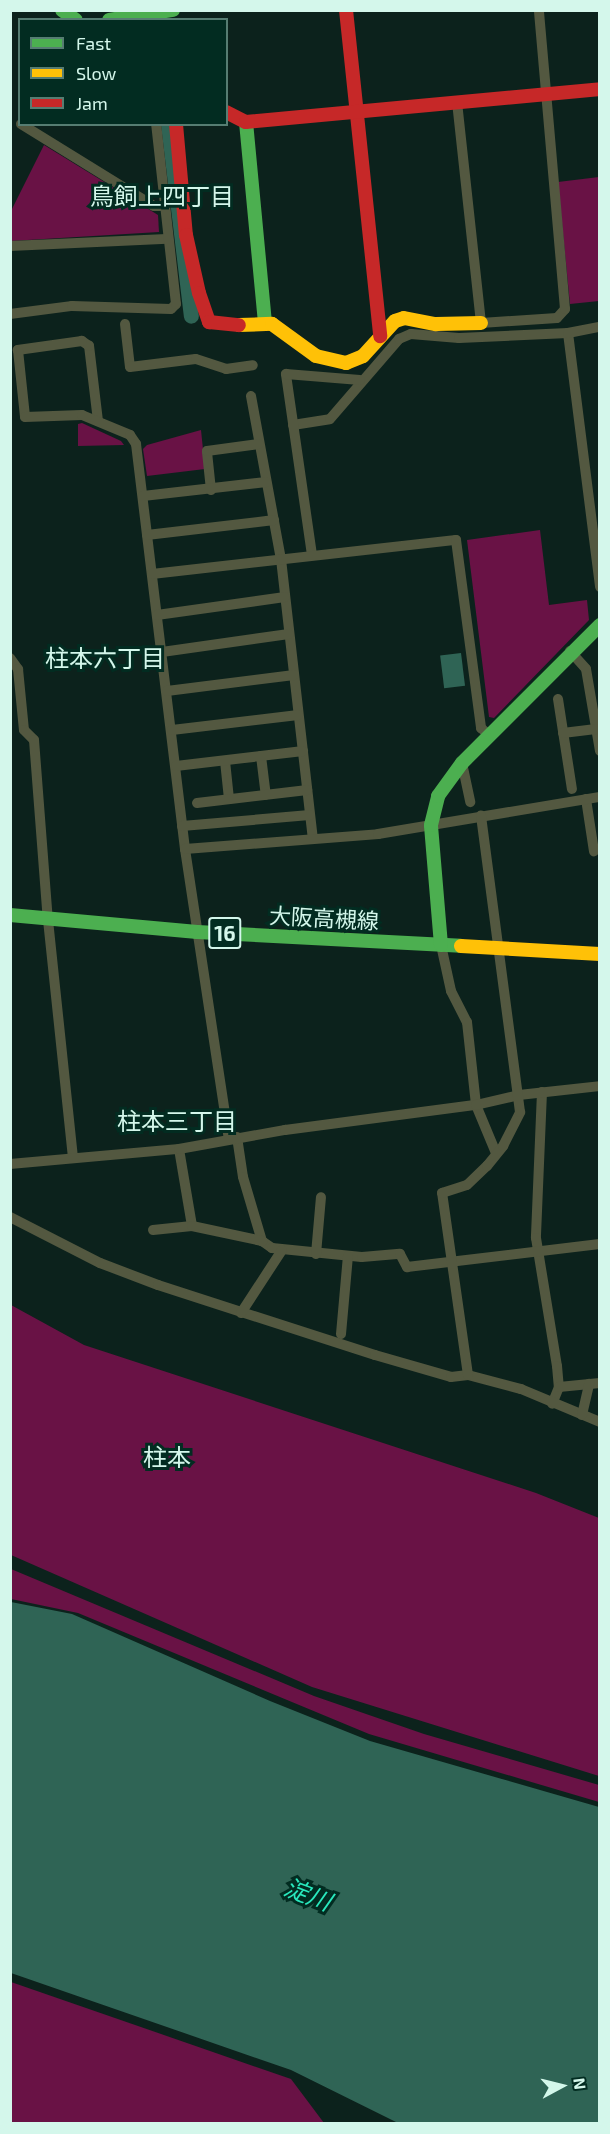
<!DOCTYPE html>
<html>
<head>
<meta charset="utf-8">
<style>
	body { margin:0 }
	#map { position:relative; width:610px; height:2134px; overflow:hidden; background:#0c221c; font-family:"Exo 2","Noto Sans JP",sans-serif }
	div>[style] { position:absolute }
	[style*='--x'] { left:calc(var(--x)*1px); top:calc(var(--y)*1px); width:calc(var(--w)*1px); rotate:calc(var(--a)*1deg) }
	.green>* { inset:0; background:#691245 }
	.water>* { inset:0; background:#2f6455; transform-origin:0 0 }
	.river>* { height:15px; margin:-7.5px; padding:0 7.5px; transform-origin:7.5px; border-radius:7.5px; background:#2f6455 }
	.street>* { height:10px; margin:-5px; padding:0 5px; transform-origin:5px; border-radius:5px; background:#535840 }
	.fast>* { height:14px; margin:-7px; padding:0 7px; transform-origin:7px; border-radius:7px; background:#4caf50 }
	.slow>* { height:14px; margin:-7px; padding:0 7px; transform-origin:7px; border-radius:7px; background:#ffc107 }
	.jam>* { height:14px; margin:-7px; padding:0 7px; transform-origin:7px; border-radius:7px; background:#c62828 }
	span { translate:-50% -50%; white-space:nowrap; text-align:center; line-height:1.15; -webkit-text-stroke:6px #022c21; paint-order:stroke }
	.shield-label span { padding:2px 4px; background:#022c21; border:2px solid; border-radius:4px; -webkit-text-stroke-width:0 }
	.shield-label { font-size:21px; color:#d4f7eb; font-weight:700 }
	.street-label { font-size:22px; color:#d4f7eb }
	.neighbourhood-label { font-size:24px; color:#d4f7eb }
	.water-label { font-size:24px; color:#29e8bd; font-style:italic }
	.frame { position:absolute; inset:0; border:12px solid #d4f7eb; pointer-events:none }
	.legend { position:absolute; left:18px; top:18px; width:210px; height:108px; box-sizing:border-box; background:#022c21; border:2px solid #567d72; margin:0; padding:8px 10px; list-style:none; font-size:18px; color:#d4f7eb }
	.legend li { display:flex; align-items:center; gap:12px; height:30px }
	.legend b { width:30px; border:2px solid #567d72 }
	.north { position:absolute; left:532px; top:2056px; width:60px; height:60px; -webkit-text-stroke:4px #022c21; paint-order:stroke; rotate:83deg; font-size:16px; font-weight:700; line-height:24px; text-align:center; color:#d4f7eb }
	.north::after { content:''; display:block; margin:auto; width:21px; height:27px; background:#d4f7eb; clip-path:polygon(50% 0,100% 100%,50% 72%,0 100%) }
</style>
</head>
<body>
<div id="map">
	<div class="green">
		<div style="clip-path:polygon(44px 145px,158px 215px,159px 232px,11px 241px,10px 213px)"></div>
		<div style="clip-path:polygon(599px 177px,599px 301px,570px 304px,558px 182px)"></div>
		<div style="clip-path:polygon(82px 423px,121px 441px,124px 445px,78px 446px,78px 424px)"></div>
		<div style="clip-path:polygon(201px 430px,205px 469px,147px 476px,143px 449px,147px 445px)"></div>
		<div style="clip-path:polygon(540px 530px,549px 605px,587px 600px,589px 620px,494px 718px,489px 717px,467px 540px)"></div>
		<div style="clip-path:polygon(11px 1305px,84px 1345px,536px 1493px,599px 1518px,599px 1776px,312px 1687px,11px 1555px)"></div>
		<div style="clip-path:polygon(11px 1569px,314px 1696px,424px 1734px,599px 1785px,599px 1802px,369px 1734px,78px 1613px,11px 1599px)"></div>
		<div style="clip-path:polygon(11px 1982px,291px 2079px,324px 2123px,11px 2123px)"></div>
	</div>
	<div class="water">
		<div style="left:461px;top:653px;width:33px;height:21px;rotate:83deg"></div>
		<div style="clip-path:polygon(11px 1602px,72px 1614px,270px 1701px,370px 1741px,599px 1807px,599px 2123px,398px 2123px,291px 2070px,11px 1973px)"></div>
	</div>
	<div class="river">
		<div style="--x:168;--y:124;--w:193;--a:83.2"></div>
	</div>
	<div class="street">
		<div style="--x:457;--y:102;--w:222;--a:83.8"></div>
		<div style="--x:481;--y:323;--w:76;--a:-3.8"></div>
		<div style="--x:557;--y:318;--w:12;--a:-48"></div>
		<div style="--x:565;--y:309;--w:300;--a:-95"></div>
		<div style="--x:21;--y:124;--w:156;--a:31.7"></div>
		<div style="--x:154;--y:206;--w:9;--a:0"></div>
		<div style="--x:10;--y:246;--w:157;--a:-2.6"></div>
		<div style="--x:10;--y:314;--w:63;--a:-7.4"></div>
		<div style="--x:72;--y:306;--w:99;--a:1.7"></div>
		<div style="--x:171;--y:309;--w:7;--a:-45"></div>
		<div style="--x:176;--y:304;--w:181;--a:-96.3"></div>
		<div style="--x:125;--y:324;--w:43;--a:83.4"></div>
		<div style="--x:130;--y:367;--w:66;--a:-6.9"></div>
		<div style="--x:196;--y:359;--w:32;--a:18"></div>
		<div style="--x:226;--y:369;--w:27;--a:-8"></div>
		<div style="--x:568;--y:333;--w:256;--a:82.8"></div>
		<div style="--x:251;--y:396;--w:166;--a:79.6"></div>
		<div style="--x:281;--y:559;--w:281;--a:83.5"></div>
		<div style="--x:98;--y:421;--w:76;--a:-96.8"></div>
		<div style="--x:89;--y:346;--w:9;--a:-144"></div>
		<div style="--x:82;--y:341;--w:65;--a:172"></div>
		<div style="--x:18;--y:350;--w:67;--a:84"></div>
		<div style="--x:25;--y:417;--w:57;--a:-2"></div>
		<div style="--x:82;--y:415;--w:52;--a:22.6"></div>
		<div style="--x:130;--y:435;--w:11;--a:56"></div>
		<div style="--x:136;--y:444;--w:408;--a:83.1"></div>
		<div style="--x:185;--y:849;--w:293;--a:81.4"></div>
		<div style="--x:293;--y:425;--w:37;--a:-9"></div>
		<div style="--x:330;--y:419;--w:106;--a:-49.2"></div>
		<div style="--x:399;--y:339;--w:13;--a:-23"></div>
		<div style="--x:411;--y:334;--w:48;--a:4.8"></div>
		<div style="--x:459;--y:338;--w:109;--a:-2.6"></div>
		<div style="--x:568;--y:333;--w:33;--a:-11"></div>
		<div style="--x:211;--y:490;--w:39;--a:-96"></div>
		<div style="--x:207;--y:451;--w:52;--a:-7.7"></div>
		<div style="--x:143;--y:496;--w:124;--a:-6.5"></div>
		<div style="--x:147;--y:535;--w:128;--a:-6.7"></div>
		<div style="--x:312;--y:555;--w:183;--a:-98.2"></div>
		<div style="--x:286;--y:374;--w:74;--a:4.6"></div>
		<div style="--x:152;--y:574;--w:306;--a:-6.4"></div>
		<div style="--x:456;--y:540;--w:190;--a:82.4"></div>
		<div style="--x:481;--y:728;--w:11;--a:41"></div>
		<div style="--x:157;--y:615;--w:129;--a:-8"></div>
		<div style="--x:570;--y:651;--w:24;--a:48"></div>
		<div style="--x:586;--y:669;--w:83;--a:80.3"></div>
		<div style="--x:162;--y:652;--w:128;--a:-8.1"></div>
		<div style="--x:10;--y:658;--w:14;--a:54"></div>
		<div style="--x:18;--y:669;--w:61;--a:84.4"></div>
		<div style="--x:24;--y:730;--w:14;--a:45"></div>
		<div style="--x:34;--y:740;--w:181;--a:85.6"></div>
		<div style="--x:48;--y:920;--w:237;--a:84"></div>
		<div style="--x:167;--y:691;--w:128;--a:-7.2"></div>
		<div style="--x:558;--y:699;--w:91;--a:81.2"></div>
		<div style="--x:172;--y:730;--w:127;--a:-6.8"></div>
		<div style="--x:563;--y:733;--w:33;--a:-7"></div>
		<div style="--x:261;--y:756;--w:39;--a:83"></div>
		<div style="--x:225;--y:761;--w:38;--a:84"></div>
		<div style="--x:462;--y:763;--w:40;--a:78"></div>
		<div style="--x:176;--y:766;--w:128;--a:-6.7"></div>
		<div style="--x:586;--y:799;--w:53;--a:81.3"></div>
		<div style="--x:197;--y:803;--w:111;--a:-6.7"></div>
		<div style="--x:182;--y:826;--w:128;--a:-4.9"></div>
		<div style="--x:185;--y:849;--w:194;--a:-4.4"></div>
		<div style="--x:378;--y:834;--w:225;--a:-9.5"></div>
		<div style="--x:441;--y:945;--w:47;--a:77.7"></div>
		<div style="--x:451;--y:991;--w:35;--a:63"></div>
		<div style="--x:467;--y:1022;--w:83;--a:83.8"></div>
		<div style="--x:476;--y:1105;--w:52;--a:67.4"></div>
		<div style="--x:542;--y:1092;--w:146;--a:92.4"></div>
		<div style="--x:536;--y:1238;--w:130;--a:80.7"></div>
		<div style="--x:557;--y:1366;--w:21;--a:85"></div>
		<div style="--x:559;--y:1387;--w:18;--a:112"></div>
		<div style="--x:237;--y:1137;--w:40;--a:81.5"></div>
		<div style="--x:243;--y:1177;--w:67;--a:73.5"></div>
		<div style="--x:262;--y:1241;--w:12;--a:35"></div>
		<div style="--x:272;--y:1248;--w:90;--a:5.7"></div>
		<div style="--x:362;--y:1257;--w:38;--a:-5"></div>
		<div style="--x:400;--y:1254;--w:15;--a:62"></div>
		<div style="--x:407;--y:1267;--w:194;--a:-6.8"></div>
		<div style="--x:179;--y:1149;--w:78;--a:80.4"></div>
		<div style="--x:10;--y:1164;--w:170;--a:-5.1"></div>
		<div style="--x:179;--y:1149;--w:108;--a:-10.2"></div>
		<div style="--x:285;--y:1130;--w:193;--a:-7.5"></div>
		<div style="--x:476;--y:1105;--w:44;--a:-13.1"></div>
		<div style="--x:519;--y:1095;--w:81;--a:-6.3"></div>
		<div style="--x:10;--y:1217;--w:101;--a:27.1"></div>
		<div style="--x:100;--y:1263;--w:62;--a:20.8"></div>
		<div style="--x:158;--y:1285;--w:228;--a:17.9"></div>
		<div style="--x:375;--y:1355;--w:79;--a:16.1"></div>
		<div style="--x:451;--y:1377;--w:17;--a:-7"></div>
		<div style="--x:468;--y:1375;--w:55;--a:14.8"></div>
		<div style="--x:521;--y:1389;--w:86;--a:22.7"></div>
		<div style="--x:153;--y:1230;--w:39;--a:-6"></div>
		<div style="--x:192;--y:1226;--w:72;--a:12.1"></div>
		<div style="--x:316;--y:1254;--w:57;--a:-85"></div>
		<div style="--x:241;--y:1313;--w:75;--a:-56.9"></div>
		<div style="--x:341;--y:1334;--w:78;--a:-84.9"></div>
		<div style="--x:468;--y:1375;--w:184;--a:-98.1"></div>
		<div style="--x:442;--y:1193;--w:26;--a:-18"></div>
		<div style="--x:467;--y:1185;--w:28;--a:-44"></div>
		<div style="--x:487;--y:1166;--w:26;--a:-51"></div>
		<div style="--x:503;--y:1146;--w:38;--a:-63"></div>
		<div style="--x:520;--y:1112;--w:299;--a:-97.5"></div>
		<div style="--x:559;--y:1387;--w:41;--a:-5.6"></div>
		<div style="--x:582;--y:1415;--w:32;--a:-77"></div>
	</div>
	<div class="fast">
		<div style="--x:62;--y:10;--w:17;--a:36"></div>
		<div style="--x:109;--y:20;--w:65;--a:-8.9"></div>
		<div style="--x:246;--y:122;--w:202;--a:84.6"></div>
		<div style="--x:10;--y:915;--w:188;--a:5.2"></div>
		<div style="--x:197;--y:932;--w:264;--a:3"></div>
		<div style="--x:441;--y:945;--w:120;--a:-94.8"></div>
		<div style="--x:431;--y:825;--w:30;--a:-76"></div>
		<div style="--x:438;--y:796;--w:41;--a:-54"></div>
		<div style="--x:462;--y:763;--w:195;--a:-45"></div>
	</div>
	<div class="slow">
		<div style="--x:239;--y:325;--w:33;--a:-2"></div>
		<div style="--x:272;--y:324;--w:54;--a:36"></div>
		<div style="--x:316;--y:356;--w:31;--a:13"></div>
		<div style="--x:346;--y:363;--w:18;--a:-22"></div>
		<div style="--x:363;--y:356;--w:47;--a:-47.6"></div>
		<div style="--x:395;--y:321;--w:9;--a:-18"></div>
		<div style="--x:404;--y:318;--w:33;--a:11"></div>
		<div style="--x:436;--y:324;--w:45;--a:-1.3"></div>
		<div style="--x:461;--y:946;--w:139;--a:3.3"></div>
	</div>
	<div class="jam">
		<div style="--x:346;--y:10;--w:328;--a:84"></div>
		<div style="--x:226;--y:112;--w:22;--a:27"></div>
		<div style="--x:246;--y:122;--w:356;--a:-5.3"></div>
		<div style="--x:176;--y:124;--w:111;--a:84.9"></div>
		<div style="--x:186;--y:235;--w:59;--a:77.4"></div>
		<div style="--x:199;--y:293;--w:31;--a:71"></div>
		<div style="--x:209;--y:322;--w:30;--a:6"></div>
	</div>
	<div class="shield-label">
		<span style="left:225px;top:933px">16</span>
	</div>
	<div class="street-label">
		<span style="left:324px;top:918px;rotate:3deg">大阪高槻線</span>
	</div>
	<div class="neighbourhood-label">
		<span style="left:162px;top:196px">鳥飼上四丁目</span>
		<span style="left:105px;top:658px">柱本六丁目</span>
		<span style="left:177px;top:1121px">柱本三丁目</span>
		<span style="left:167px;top:1457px">柱本</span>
	</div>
	<div class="water-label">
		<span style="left:308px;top:1894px;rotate:21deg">淀川</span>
	</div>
	<div class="frame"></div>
	<ul class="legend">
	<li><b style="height:8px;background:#4caf50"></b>Fast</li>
	<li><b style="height:8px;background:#ffc107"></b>Slow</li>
	<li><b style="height:8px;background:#c62828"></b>Jam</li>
	</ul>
	<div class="north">N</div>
</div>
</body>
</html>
